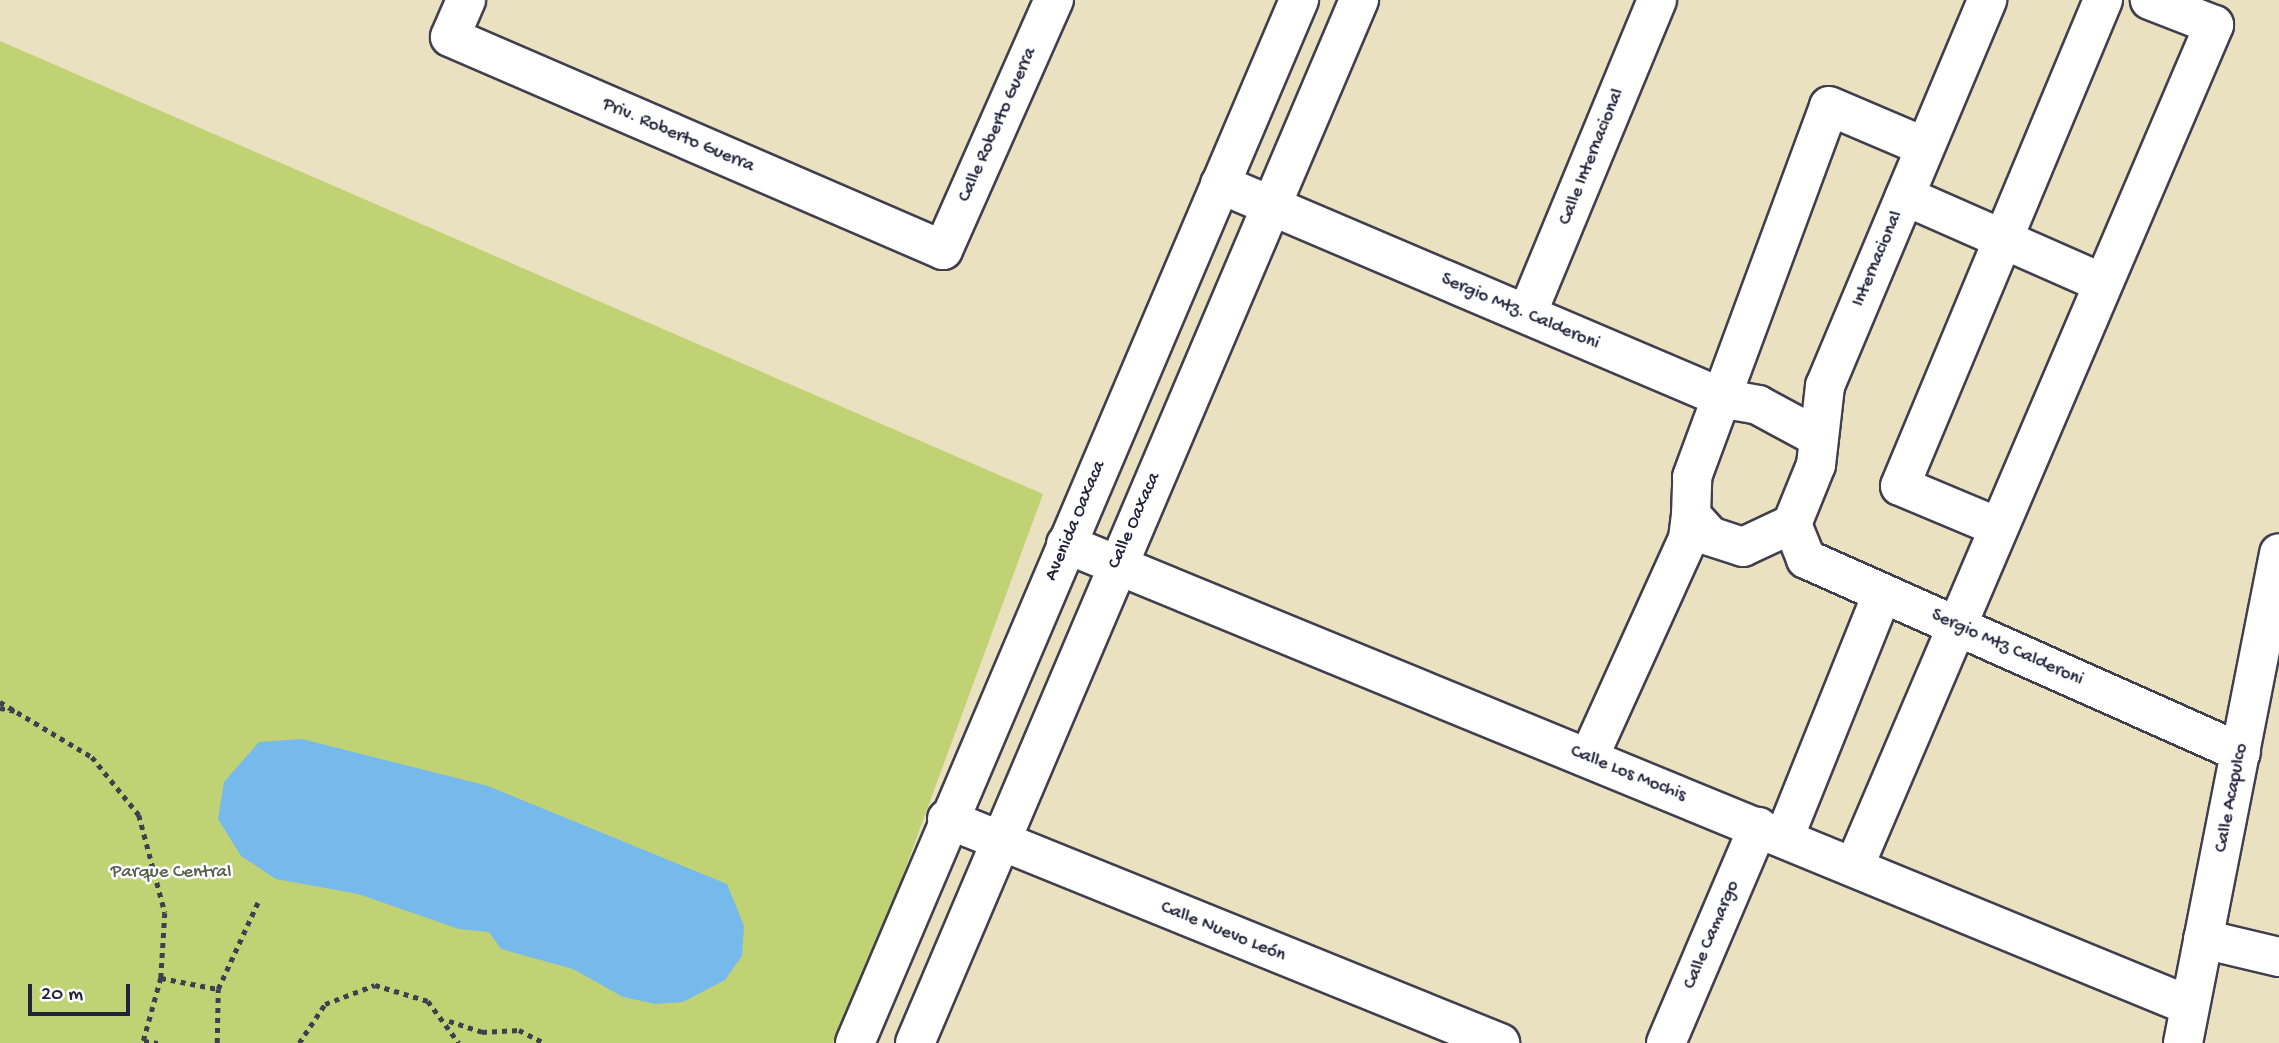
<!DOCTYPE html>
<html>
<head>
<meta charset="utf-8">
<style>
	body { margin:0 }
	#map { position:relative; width:2279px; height:1043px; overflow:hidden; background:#eae1c0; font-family:"Gochi Hand",sans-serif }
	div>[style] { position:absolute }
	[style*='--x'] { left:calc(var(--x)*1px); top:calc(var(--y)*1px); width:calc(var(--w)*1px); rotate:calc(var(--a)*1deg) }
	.green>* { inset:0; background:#c1d274 }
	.water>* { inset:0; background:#76baec }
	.path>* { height:4.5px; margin-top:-2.25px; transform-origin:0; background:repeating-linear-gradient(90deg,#403f4f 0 5px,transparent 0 10px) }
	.roads { filter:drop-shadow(2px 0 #403f4f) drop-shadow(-2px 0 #403f4f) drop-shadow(0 2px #403f4f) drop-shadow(0 -2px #403f4f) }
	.minor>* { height:38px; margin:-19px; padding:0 19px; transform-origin:19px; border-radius:19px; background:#fff }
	span { translate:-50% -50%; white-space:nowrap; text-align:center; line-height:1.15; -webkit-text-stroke:5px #fff; paint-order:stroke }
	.street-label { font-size:19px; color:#22223b }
	.park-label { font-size:19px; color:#5a604f }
	.scale { position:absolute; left:28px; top:984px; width:102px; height:32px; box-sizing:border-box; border:4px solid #22223b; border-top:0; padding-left:9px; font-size:21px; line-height:24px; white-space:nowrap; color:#22223b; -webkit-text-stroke:5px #fff; paint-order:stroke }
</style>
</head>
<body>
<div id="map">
	<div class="green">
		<div style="clip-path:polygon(0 41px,1043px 494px,882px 932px,833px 1043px,0 1043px)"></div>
	</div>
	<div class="water">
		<div style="clip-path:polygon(302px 739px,488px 786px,727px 884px,744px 926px,742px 956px,725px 980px,683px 1002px,655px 1004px,623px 997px,573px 969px,501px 949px,489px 932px,459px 929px,358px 894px,276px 879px,241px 856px,218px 819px,224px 782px,259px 742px)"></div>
	</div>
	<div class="path">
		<div style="--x:0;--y:702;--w:107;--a:30.9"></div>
		<div style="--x:92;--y:757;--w:75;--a:51"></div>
		<div style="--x:139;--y:815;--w:101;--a:75.1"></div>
		<div style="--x:165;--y:913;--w:65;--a:93.5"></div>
		<div style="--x:161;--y:978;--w:67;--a:105.5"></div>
		<div style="--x:0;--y:708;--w:15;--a:11"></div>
		<div style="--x:161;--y:978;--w:58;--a:10.9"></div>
		<div style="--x:449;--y:1021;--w:35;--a:18"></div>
		<div style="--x:482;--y:1032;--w:37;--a:-3"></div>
		<div style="--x:519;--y:1030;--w:28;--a:27"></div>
		<div style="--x:144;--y:1041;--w:14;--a:8"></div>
		<div style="--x:217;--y:1043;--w:54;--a:-88.9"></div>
		<div style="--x:218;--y:989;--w:96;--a:-65.3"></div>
		<div style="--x:299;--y:1043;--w:47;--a:-56.3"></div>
		<div style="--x:325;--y:1004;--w:53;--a:-20.8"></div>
		<div style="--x:375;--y:985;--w:55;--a:16.8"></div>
		<div style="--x:428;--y:1001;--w:52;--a:53.6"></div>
	</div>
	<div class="roads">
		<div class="minor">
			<div style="--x:466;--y:0;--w:40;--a:113.4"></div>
			<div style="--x:450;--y:37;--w:537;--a:23.37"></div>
			<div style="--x:943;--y:250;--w:274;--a:-66.1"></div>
			<div style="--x:1220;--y:184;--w:549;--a:23.06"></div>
			<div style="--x:1725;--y:399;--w:34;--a:10"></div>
			<div style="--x:1758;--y:405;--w:69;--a:28.4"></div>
			<div style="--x:1905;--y:196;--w:215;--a:23.8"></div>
			<div style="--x:1527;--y:314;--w:340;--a:-67.5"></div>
			<div style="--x:1792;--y:524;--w:54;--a:154.9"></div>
			<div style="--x:1743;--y:547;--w:35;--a:-162"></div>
			<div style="--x:1710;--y:536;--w:28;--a:-132"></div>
			<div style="--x:1691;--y:515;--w:38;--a:-88"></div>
			<div style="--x:1692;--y:477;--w:395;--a:-69.7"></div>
			<div style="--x:1829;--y:106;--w:104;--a:23.1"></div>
			<div style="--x:1792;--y:524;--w:64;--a:-67.9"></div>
			<div style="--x:1816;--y:465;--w:80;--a:-83.5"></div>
			<div style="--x:1825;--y:386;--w:419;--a:-67.2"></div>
			<div style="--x:1792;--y:524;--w:38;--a:68"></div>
			<div style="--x:1806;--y:559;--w:476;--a:24"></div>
			<div style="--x:1998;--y:527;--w:106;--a:-157.3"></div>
			<div style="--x:1900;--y:486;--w:527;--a:-67.33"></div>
			<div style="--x:1066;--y:544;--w:1215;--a:22.34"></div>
			<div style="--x:1589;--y:757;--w:239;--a:-65.6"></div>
			<div style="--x:1688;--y:539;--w:24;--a:-83"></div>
			<div style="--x:947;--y:819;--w:597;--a:22.05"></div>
			<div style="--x:1784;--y:838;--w:263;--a:-68.1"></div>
			<div style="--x:1854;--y:867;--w:916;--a:-66.85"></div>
			<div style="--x:2214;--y:25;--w:69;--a:-158.7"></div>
			<div style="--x:2203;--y:939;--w:78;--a:13.3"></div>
			<div style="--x:855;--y:1043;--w:1134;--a:-66.94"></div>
			<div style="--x:915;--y:1043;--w:1134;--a:-66.94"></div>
			<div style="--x:1666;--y:1043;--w:235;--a:-66.9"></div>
			<div style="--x:2183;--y:1043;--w:499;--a:-78.9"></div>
		</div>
	</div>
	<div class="street-label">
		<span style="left:998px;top:125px;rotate:-66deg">Calle Roberto Guerra</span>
		<span style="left:678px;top:136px;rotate:23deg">Priv. Roberto Guerra</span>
		<span style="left:1592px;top:157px;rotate:-68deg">Calle Internacional</span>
		<span style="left:1878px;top:259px;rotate:-67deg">Internacional</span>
		<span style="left:1520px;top:312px;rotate:23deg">Sergio Mtz. Calderoni</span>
		<span style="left:1076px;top:521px;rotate:-67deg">Avenida Oaxaca</span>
		<span style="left:1135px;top:521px;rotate:-66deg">Calle Oaxaca</span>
		<span style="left:2007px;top:648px;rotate:24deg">Sergio Mtz Calderoni</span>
		<span style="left:1628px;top:774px;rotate:22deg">Calle Los Mochis</span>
		<span style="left:2232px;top:798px;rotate:-79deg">Calle Acapulco</span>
		<span style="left:1223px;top:932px;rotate:22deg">Calle Nuevo León</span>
		<span style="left:1712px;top:935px;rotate:-67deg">Calle Camargo</span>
	</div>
	<div class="park-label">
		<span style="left:171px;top:873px">Parque Central</span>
	</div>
	<div class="scale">20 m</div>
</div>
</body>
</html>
